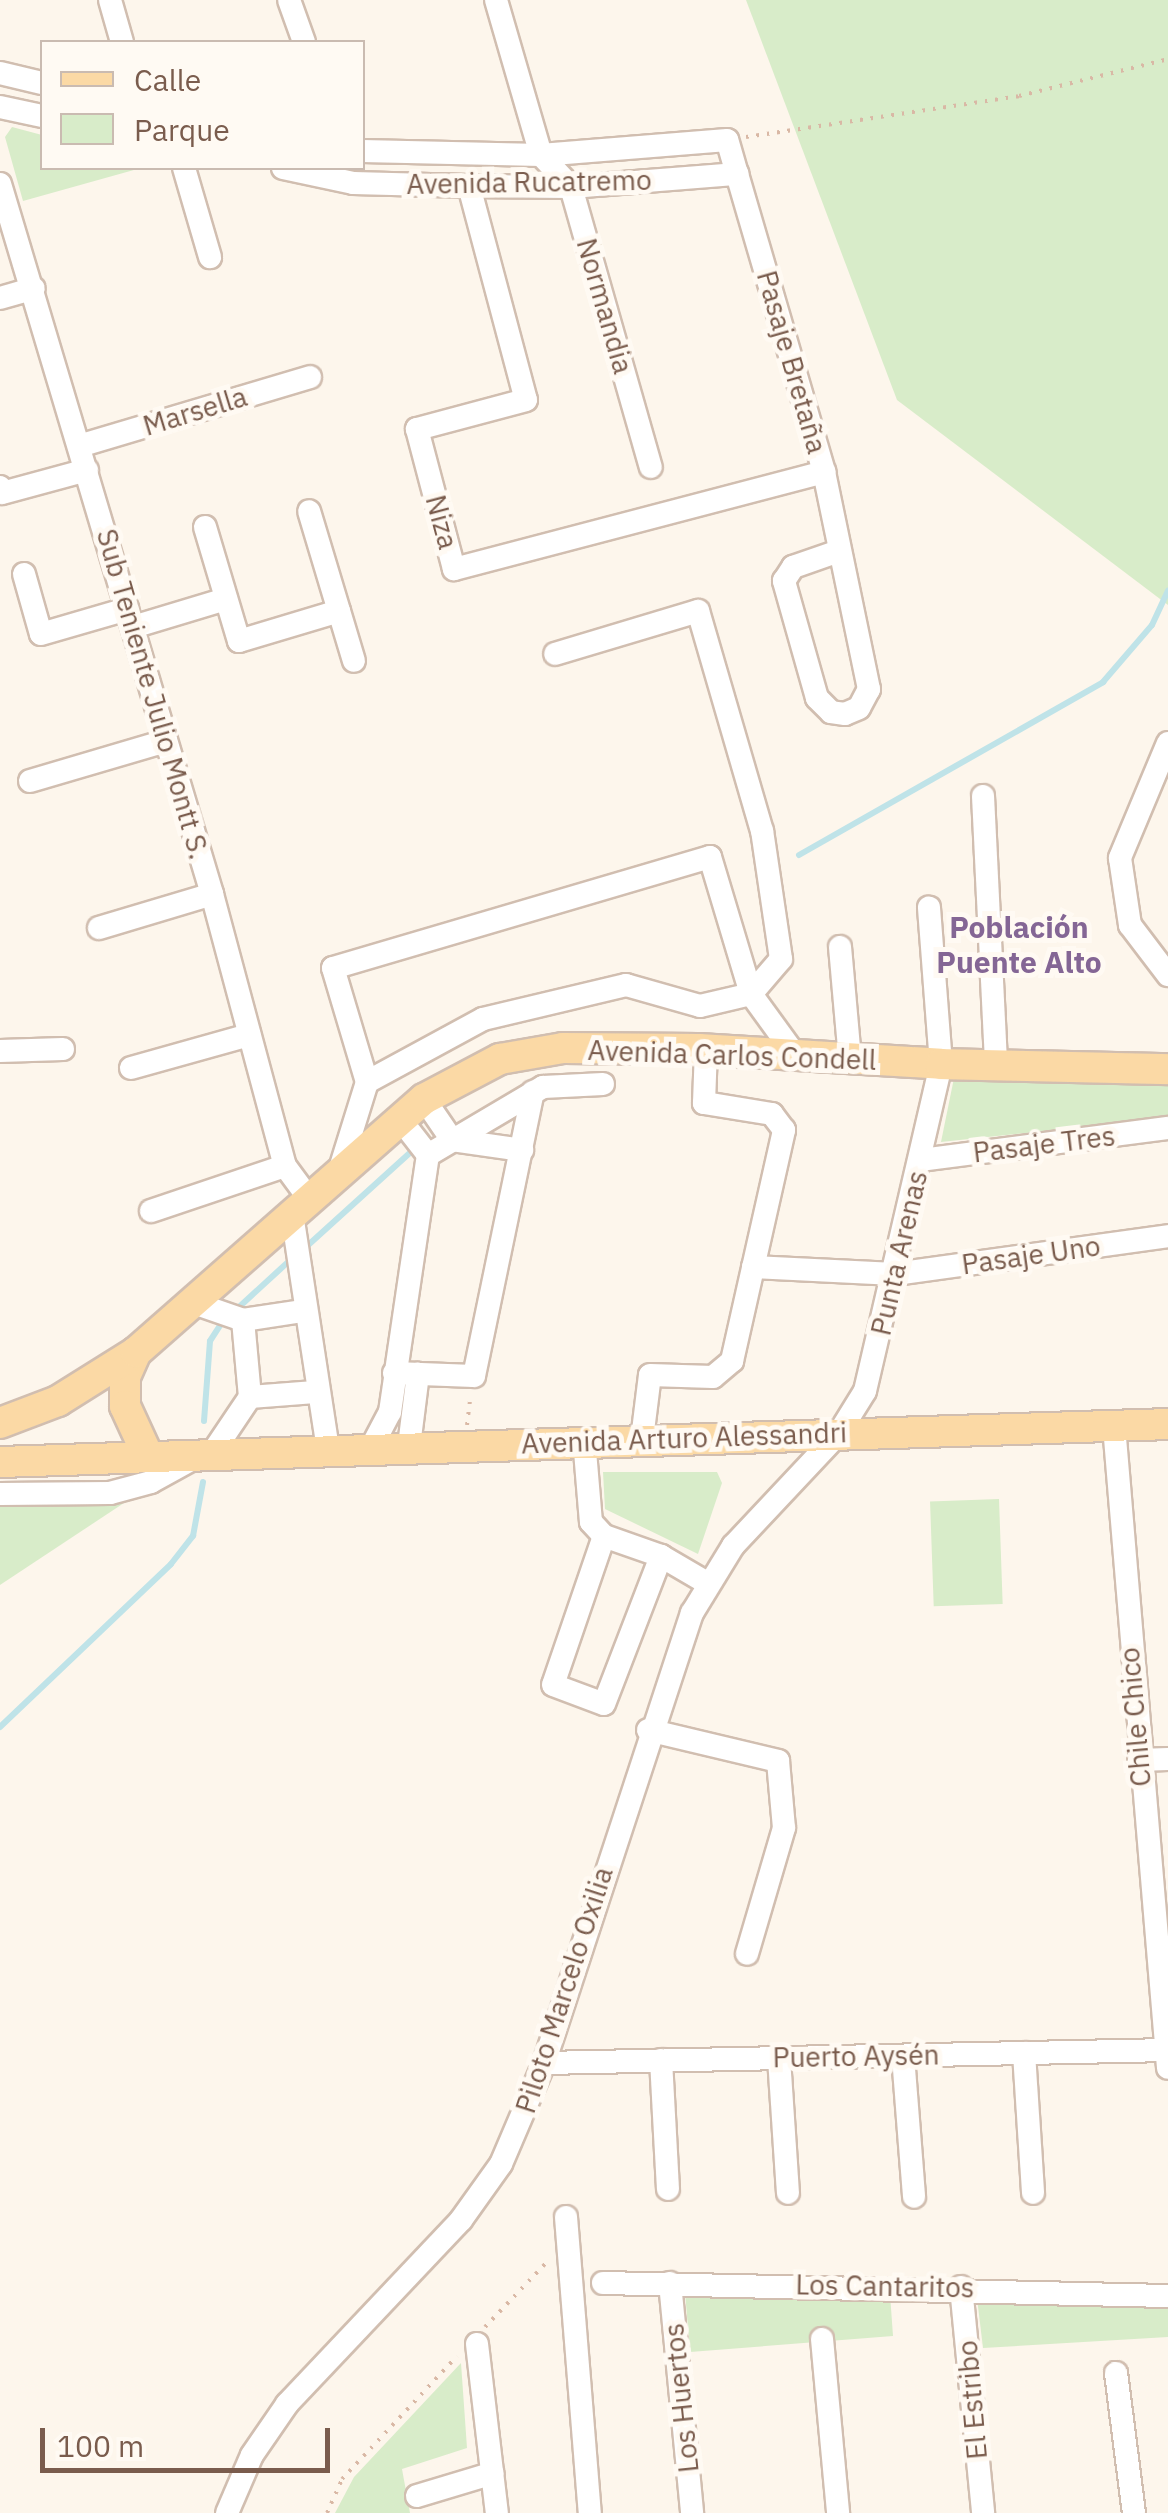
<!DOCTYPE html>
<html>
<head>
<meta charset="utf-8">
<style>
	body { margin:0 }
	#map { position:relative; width:1168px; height:2513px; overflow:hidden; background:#fdf6ec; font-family:"IBM Plex Sans",sans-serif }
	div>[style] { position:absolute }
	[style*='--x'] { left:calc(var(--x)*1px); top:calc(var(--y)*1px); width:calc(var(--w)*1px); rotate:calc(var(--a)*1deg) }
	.green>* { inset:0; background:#d8ecc9; transform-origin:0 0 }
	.stream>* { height:6px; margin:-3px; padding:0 3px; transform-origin:3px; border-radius:3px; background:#bfe3e8 }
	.path>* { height:4px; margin-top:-2px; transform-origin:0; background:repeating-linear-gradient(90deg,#d9b8a5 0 2.5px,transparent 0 10.5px) }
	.roads { filter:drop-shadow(2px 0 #d1beb0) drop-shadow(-2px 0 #d1beb0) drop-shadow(0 2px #d1beb0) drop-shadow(0 -2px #d1beb0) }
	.minor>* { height:22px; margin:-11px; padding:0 11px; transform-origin:11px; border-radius:11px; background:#fff }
	.major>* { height:30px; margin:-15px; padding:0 15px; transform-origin:15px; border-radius:15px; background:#fbd9a5 }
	span { translate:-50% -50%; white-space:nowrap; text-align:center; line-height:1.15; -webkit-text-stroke:10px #fffaf3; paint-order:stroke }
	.street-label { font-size:28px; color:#7a5c4d }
	.neighbourhood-label { font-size:30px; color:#846695; font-weight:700 }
	.legend { position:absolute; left:40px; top:40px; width:325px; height:130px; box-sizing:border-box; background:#fffaf3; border:2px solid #cabbb1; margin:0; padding:12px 18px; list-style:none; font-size:30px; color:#7a5c4d }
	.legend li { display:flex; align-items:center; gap:20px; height:50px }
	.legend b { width:50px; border:2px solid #cabbb1 }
	.scale { position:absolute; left:40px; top:2428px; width:290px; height:45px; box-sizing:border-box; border:5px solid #7a5c4d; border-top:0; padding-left:12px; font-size:30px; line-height:35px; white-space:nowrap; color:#7a5c4d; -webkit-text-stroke:8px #fffaf3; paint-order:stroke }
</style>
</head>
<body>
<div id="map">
	<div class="green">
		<div style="clip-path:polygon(746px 0,1168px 0,1168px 605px,897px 400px)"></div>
		<div style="clip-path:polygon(12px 127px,42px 135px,42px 168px,141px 168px,23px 201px,5px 137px)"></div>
		<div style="clip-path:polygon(955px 1073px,1168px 1080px,1168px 1118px,941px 1142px)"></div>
		<div style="clip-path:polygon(603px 1472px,717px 1472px,722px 1483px,698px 1554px,605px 1509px)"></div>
		<div style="left:999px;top:1499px;width:105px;height:69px;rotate:88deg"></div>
		<div style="clip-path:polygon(127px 1501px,0 1585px,0 1504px)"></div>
		<div style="clip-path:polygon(685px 2292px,890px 2294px,893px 2336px,690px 2352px)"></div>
		<div style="clip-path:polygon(977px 2298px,1168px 2304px,1168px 2337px,983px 2348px)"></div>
		<div style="clip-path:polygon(461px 2363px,467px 2448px,402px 2469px,410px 2513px,335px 2513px,354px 2477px)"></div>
	</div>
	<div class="stream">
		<div style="--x:799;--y:855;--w:350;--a:-29.6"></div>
		<div style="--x:1103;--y:682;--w:75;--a:-49.3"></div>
		<div style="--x:1152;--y:625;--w:38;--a:-65"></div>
		<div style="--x:306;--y:1247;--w:143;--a:-42.2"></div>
		<div style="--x:238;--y:1308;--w:67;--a:-42.6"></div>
		<div style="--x:204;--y:1421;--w:80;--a:-85.7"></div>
		<div style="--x:210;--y:1341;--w:20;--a:-57"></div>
		<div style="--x:0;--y:1727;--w:236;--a:-43.6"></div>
		<div style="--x:171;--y:1564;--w:36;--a:-52"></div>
		<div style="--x:193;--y:1536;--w:55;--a:-79.5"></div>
	</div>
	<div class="path">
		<div style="--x:746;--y:137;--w:276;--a:-8.5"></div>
		<div style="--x:1019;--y:96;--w:154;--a:-13.9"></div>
		<div style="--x:467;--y:1425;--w:31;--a:-83"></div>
		<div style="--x:485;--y:2327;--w:90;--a:-46.4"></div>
		<div style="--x:327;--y:2513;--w:37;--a:-66"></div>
		<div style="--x:342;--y:2479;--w:168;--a:-46.9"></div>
	</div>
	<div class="roads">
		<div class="minor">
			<div style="--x:110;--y:0;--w:44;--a:74.1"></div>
			<div style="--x:289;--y:0;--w:45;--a:70.3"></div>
			<div style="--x:496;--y:0;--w:161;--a:73.8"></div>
			<div style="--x:541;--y:155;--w:44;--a:46.8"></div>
			<div style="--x:571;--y:187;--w:291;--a:74.1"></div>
			<div style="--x:0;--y:73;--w:43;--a:13.4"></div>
			<div style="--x:0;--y:107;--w:43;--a:12.1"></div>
			<div style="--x:184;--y:168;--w:93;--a:73.7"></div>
			<div style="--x:283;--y:168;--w:72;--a:12.1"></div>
			<div style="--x:353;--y:183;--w:116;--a:1.5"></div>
			<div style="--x:469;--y:186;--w:102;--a:0.6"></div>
			<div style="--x:571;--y:187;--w:167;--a:-4.5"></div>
			<div style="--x:737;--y:174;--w:35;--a:-106"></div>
			<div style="--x:727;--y:140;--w:187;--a:175.4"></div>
			<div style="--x:541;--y:155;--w:179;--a:-178.7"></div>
			<div style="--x:737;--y:174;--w:310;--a:73.7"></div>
			<div style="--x:824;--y:472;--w:222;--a:78.3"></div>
			<div style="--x:869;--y:689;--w:21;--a:118"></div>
			<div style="--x:859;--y:708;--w:15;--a:157"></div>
			<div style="--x:845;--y:714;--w:14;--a:-172"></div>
			<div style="--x:831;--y:712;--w:20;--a:-135"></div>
			<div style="--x:817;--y:698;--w:122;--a:-105.8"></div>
			<div style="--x:784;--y:581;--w:17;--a:-57"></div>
			<div style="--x:793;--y:567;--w:49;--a:-19.2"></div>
			<div style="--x:0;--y:184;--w:741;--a:73.37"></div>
			<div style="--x:212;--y:894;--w:282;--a:75"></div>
			<div style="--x:285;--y:1166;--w:42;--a:53.7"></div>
			<div style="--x:469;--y:186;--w:221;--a:75.1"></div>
			<div style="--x:526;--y:400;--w:113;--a:165.1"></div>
			<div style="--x:417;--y:429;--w:145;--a:75.2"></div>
			<div style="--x:454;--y:569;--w:383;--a:-14.7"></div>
			<div style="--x:0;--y:298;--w:35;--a:-16"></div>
			<div style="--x:79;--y:446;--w:241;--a:-16.6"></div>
			<div style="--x:0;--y:487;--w:6;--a:72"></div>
			<div style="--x:2;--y:493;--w:88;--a:-15.1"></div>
			<div style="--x:205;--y:527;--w:119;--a:73.4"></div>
			<div style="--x:239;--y:641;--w:104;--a:-16.7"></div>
			<div style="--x:339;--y:611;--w:104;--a:-106.7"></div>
			<div style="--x:24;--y:574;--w:62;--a:74.2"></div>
			<div style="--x:41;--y:634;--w:90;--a:-16.2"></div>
			<div style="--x:339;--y:611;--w:52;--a:73.3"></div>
			<div style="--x:133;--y:627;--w:97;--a:-16.8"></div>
			<div style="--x:1168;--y:743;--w:125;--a:112.7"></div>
			<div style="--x:1120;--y:858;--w:68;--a:81.5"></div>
			<div style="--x:1130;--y:925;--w:63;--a:52.8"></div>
			<div style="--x:30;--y:781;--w:142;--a:-16.4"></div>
			<div style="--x:983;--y:796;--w:270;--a:87.2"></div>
			<div style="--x:99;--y:928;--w:118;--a:-16.7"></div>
			<div style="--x:840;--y:947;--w:112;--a:84.9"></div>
			<div style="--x:0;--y:1051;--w:63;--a:-1.8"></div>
			<div style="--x:131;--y:1068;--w:123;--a:-15.6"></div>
			<div style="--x:367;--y:1082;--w:132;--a:-28.5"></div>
			<div style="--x:483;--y:1019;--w:147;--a:-13.4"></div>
			<div style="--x:626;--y:985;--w:77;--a:15.8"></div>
			<div style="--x:700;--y:1006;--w:52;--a:-13.2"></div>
			<div style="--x:751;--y:994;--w:46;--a:-49.4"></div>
			<div style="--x:781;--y:959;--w:129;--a:-98.4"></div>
			<div style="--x:762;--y:831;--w:229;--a:-106.2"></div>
			<div style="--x:698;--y:611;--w:149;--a:163.3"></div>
			<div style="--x:424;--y:1099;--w:50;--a:55.7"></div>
			<div style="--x:452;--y:1140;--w:71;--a:8.1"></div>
			<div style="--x:400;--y:1119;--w:46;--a:52.1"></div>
			<div style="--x:921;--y:1160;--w:249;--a:-7.4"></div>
			<div style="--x:339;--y:1172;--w:94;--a:-72.7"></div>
			<div style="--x:367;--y:1082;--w:119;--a:-106.6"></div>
			<div style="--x:333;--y:968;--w:393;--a:-16.4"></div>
			<div style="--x:710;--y:857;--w:143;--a:73.3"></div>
			<div style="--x:751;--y:994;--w:77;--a:54"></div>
			<div style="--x:151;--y:1211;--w:141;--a:-18.6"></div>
			<div style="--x:292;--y:1214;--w:239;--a:81.3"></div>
			<div style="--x:753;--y:1267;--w:142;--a:2.8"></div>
			<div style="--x:895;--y:1274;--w:276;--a:-7.9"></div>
			<div style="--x:194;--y:1303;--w:52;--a:19.1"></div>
			<div style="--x:243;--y:1320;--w:61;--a:-8.5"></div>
			<div style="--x:394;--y:1373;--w:80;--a:2.1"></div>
			<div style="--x:474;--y:1376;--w:290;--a:-78.3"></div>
			<div style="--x:250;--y:1397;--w:65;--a:-4.4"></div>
			<div style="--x:1114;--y:1426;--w:644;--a:85.19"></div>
			<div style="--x:584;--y:1439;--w:83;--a:85.2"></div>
			<div style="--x:591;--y:1522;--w:19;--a:47"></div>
			<div style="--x:604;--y:1536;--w:60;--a:19.3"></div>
			<div style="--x:661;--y:1556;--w:53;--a:30.4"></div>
			<div style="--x:642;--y:1439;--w:64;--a:-82.9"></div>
			<div style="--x:650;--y:1375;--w:63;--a:1.8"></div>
			<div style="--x:713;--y:1377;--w:25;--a:-40"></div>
			<div style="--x:732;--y:1361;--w:237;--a:-77.3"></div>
			<div style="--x:784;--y:1130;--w:20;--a:-127"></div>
			<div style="--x:772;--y:1114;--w:69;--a:-170.8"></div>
			<div style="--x:704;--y:1103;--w:54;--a:-87.9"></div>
			<div style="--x:409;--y:1446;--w:73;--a:-82.9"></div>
			<div style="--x:371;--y:1448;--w:41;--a:-62.2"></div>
			<div style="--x:390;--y:1412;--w:260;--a:-81.6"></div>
			<div style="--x:428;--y:1155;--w:134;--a:-30.6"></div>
			<div style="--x:543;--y:1087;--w:60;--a:-2.9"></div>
			<div style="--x:211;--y:1455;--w:70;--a:-56.1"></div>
			<div style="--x:250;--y:1397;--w:77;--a:-95.2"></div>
			<div style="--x:0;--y:1494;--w:110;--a:-0.5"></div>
			<div style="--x:110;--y:1493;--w:42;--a:-15"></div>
			<div style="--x:151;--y:1482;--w:54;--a:-29"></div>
			<div style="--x:604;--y:1536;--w:157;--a:108.9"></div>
			<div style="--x:553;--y:1685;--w:54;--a:20.4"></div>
			<div style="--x:604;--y:1704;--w:159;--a:-68.9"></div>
			<div style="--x:648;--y:1730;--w:134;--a:13.4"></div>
			<div style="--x:778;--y:1761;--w:67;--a:84.9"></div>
			<div style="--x:784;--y:1828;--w:131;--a:106.4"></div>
			<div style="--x:1139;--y:1760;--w:29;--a:-2"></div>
			<div style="--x:1024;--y:2053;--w:140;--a:86.3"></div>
			<div style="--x:903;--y:2056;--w:141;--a:85.5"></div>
			<div style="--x:779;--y:2058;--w:135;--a:86.2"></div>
			<div style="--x:661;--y:2060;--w:129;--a:86.9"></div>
			<div style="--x:544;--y:2063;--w:624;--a:-1.19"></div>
			<div style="--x:566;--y:2217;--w:297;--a:85.4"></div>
			<div style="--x:603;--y:2283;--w:565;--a:1.32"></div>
			<div style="--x:670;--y:2283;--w:231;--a:84.5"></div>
			<div style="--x:961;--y:2287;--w:227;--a:84.4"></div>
			<div style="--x:822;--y:2339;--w:175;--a:84.7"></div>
			<div style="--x:477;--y:2344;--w:170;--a:83.3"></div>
			<div style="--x:1116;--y:2373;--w:141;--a:82.7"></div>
			<div style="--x:417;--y:2496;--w:79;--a:-16.8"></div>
			<div style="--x:227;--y:2513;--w:63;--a:-66.7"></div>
			<div style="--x:252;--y:2455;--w:62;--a:-55.5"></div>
			<div style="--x:287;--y:2404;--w:253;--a:-46.6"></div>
			<div style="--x:461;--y:2220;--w:69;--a:-54.5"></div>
			<div style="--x:501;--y:2164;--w:110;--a:-66.9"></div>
			<div style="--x:544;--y:2063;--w:474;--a:-71.8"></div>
			<div style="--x:692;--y:1613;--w:79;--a:-58.5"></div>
			<div style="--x:733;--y:1546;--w:155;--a:-46.8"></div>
			<div style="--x:839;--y:1433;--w:49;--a:-58.2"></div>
			<div style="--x:865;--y:1391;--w:336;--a:-76.9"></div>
			<div style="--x:941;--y:1064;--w:157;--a:-94.4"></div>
		</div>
		<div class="major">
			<div style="--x:136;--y:1352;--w:27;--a:114"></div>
			<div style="--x:125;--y:1377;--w:29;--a:90"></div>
			<div style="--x:125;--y:1406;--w:55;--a:65.3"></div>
			<div style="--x:0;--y:1423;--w:62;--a:-20.8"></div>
			<div style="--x:58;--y:1401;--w:92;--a:-32.1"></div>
			<div style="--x:136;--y:1352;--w:383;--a:-41.3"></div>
			<div style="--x:424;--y:1099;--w:86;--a:-27.8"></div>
			<div style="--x:500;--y:1059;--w:64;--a:-9.9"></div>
			<div style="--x:563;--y:1048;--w:136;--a:0.4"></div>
			<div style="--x:699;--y:1049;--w:242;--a:3.5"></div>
			<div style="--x:941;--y:1064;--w:227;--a:1.3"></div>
			<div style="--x:0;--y:1462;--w:1169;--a:-1.86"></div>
		</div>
	</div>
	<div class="street-label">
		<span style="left:529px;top:182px;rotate:-1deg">Avenida Rucatremo</span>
		<span style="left:605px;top:306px;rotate:74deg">Normandia</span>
		<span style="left:792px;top:362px;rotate:74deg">Pasaje Bretaña</span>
		<span style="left:195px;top:411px;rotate:-17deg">Marsella</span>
		<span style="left:442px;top:522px;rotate:75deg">Niza</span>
		<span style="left:153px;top:694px;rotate:74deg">Sub Teniente Julio Montt S.</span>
		<span style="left:732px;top:1055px;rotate:2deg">Avenida Carlos Condell</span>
		<span style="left:1044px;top:1144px;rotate:-7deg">Pasaje Tres</span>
		<span style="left:899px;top:1253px;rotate:-77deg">Punta Arenas</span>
		<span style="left:1031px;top:1255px;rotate:-8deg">Pasaje Uno</span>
		<span style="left:684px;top:1438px;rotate:-2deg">Avenida Arturo Alessandri</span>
		<span style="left:1135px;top:1717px;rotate:-95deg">Chile Chico</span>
		<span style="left:564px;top:1990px;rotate:-72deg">Piloto Marcelo Oxilia</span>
		<span style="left:856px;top:2056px;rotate:-1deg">Puerto Aysén</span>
		<span style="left:885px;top:2286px;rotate:1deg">Los Cantaritos</span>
		<span style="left:681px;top:2398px;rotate:-96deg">Los Huertos</span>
		<span style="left:972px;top:2400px;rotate:-95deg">El Estribo</span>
	</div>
	<div class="neighbourhood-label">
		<span style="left:1019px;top:944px">Población<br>Puente Alto</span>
	</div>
	<ul class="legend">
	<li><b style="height:12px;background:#fbd9a5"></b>Calle</li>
	<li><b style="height:28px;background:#d8ecc9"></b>Parque</li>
	</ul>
	<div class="scale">100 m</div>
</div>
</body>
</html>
